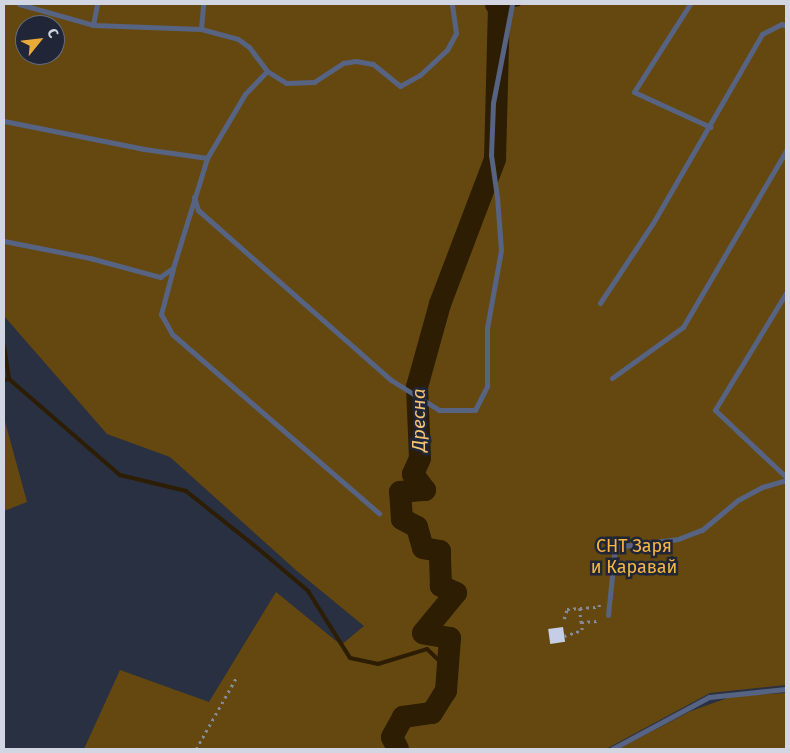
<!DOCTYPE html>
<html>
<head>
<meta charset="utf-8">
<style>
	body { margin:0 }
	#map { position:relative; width:790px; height:753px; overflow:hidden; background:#293042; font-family:"Fira Sans",sans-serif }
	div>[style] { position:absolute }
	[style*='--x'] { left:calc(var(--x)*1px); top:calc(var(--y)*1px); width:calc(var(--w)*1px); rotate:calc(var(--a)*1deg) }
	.green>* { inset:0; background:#65480f }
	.stream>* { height:4px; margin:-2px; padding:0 2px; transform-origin:2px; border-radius:2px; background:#2c1d03 }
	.river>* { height:22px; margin:-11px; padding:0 11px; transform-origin:11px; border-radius:11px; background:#2c1d03 }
	.building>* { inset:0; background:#c5cee6; transform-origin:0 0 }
	.path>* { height:2.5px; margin-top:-1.25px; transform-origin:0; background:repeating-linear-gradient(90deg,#858b9a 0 2.5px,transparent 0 6.5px) }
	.service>* { height:5px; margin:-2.5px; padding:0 2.5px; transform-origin:2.5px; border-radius:2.5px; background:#576382 }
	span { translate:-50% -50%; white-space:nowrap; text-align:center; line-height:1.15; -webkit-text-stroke:5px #202638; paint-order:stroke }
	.park-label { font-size:18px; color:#f5b744 }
	.water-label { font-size:19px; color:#f6c471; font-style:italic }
	.frame { position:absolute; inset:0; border:5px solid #d1d6e2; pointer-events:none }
	.north { position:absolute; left:15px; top:15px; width:50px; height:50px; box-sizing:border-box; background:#202638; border:1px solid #676c7c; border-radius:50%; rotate:61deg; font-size:14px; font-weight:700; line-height:20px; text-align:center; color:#d1d6e2 }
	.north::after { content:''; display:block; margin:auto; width:18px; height:22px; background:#e8ab37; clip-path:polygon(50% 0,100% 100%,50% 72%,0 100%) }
</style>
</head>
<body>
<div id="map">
	<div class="green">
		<div style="clip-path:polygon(evenodd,4px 4px,786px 4px,786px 685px,710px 693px,606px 749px,84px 749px,120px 670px,209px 702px,276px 592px,341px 645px,364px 626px,297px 571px,170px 457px,107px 434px,4px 316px,4px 4px,25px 25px,55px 25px,55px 55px,25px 55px,25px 25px)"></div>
		<div style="clip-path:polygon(4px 418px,27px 502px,4px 511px)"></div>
		<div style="clip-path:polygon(786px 693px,786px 749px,618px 749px,691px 711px,733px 696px)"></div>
	</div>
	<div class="stream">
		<div style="--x:499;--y:8;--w:20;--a:-11"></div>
		<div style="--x:4;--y:346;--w:33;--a:81"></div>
		<div style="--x:4;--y:380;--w:5;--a:-11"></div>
		<div style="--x:9;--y:379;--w:147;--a:40.9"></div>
		<div style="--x:120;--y:475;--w:68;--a:13.6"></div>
		<div style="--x:186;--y:491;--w:88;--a:38.6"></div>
		<div style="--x:255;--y:546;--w:70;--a:40.3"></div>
		<div style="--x:308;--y:591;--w:79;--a:57.9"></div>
		<div style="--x:350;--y:658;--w:29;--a:12"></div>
		<div style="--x:378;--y:664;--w:51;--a:-17"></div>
		<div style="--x:427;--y:649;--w:29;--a:44"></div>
	</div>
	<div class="river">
		<div style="--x:398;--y:749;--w:13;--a:-117"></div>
		<div style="--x:392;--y:737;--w:23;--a:-61"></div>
		<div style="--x:403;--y:717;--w:29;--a:-8"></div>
		<div style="--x:432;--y:713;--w:26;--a:-58"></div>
		<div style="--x:446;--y:691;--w:53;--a:-85.7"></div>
		<div style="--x:450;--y:638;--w:27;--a:-170"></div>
		<div style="--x:423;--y:633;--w:52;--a:-50.5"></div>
		<div style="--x:456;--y:593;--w:17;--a:-155"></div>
		<div style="--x:441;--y:586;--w:35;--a:-92"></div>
		<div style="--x:440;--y:551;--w:17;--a:-170"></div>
		<div style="--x:423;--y:548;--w:22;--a:-106"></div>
		<div style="--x:417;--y:527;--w:17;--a:-152"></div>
		<div style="--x:402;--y:519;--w:27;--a:-94"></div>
		<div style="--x:400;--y:492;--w:25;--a:-5"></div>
		<div style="--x:425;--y:490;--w:20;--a:-127"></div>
		<div style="--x:413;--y:474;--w:17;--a:-66"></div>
		<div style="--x:420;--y:458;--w:71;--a:-92.4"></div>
		<div style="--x:417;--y:387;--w:86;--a:-74.5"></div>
		<div style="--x:440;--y:304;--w:155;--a:-69.2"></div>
		<div style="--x:495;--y:159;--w:151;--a:-88.5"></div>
		<div style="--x:499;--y:8;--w:5;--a:-127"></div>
	</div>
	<div class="building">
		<div style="left:563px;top:627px;width:15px;height:15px;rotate:82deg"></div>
	</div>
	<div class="path">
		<div style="--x:580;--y:608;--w:14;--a:86"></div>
		<div style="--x:564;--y:619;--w:10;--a:-73"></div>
		<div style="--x:567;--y:609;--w:32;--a:-4"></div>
		<div style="--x:599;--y:607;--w:4;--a:-90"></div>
		<div style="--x:564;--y:636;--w:19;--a:-18"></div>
		<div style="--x:582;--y:630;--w:8;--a:-97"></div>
		<div style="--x:581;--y:622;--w:17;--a:-3"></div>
		<div style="--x:196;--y:749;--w:81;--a:-60.6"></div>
	</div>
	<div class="service">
		<div style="--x:19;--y:4;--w:77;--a:15.8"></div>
		<div style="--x:93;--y:25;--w:108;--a:2.1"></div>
		<div style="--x:201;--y:29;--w:38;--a:15"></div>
		<div style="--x:238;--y:39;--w:14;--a:36"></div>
		<div style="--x:249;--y:47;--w:30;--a:53"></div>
		<div style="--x:267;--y:71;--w:22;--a:32"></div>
		<div style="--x:286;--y:83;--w:28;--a:-2"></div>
		<div style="--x:314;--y:82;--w:35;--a:-33"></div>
		<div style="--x:343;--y:63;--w:13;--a:-9"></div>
		<div style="--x:356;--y:61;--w:17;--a:10"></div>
		<div style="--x:373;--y:64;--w:35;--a:39"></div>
		<div style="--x:400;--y:86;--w:23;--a:-29"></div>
		<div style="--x:420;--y:75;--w:37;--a:-43"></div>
		<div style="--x:447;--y:50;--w:19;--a:-62"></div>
		<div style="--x:456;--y:33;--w:29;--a:-98"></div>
		<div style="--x:690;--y:4;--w:104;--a:122.5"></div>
		<div style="--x:634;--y:92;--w:84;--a:24.7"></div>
		<div style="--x:93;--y:25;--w:21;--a:-79"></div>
		<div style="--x:201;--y:29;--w:25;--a:-85"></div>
		<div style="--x:4;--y:121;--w:143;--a:11.3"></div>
		<div style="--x:144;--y:149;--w:64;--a:8.1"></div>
		<div style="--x:194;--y:197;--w:14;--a:73"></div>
		<div style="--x:198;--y:210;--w:257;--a:41.4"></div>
		<div style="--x:391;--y:380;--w:57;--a:32"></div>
		<div style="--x:439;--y:410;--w:36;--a:0"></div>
		<div style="--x:475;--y:410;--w:27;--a:-63"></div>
		<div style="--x:487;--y:386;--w:58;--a:-90"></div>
		<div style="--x:487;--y:328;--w:79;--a:-79.8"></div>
		<div style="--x:501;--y:250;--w:53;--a:-94.3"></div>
		<div style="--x:497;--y:197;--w:42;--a:-98.1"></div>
		<div style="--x:491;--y:155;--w:52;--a:-87.8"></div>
		<div style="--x:493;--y:103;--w:101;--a:-79.1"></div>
		<div style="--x:4;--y:241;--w:88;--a:11.2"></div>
		<div style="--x:90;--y:258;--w:73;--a:15.2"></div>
		<div style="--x:160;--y:277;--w:16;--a:-35"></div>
		<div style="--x:173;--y:268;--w:115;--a:-72.8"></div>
		<div style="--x:207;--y:158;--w:74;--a:-59.3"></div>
		<div style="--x:245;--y:94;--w:32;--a:-46"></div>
		<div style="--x:173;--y:269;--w:47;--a:104.9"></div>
		<div style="--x:161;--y:314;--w:23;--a:61"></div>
		<div style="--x:172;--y:334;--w:274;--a:40.9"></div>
		<div style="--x:786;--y:293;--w:137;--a:121.3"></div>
		<div style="--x:715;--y:410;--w:98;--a:43.3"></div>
		<div style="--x:600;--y:303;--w:96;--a:-56.5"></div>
		<div style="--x:653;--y:223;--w:218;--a:-60"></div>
		<div style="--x:762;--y:34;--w:22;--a:-27"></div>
		<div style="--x:782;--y:24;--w:4;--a:27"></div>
		<div style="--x:612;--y:378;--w:87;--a:-35.7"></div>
		<div style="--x:683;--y:327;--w:204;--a:-59.7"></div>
		<div style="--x:608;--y:615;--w:68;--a:-84.1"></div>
		<div style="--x:615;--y:547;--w:64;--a:-7.2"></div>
		<div style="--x:678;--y:539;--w:26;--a:-21"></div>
		<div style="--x:702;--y:530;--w:47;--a:-39.8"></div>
		<div style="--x:738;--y:500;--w:27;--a:-28"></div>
		<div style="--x:762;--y:487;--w:25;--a:-16"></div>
		<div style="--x:612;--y:749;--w:110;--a:-28.2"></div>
		<div style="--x:709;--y:697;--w:77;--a:-5.9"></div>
	</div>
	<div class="park-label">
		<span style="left:634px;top:557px">СНТ Заря<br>и Каравай</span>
	</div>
	<div class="water-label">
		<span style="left:419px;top:420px;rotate:-90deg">Дресна</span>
	</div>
	<div class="frame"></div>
	<div class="north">С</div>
</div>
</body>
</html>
